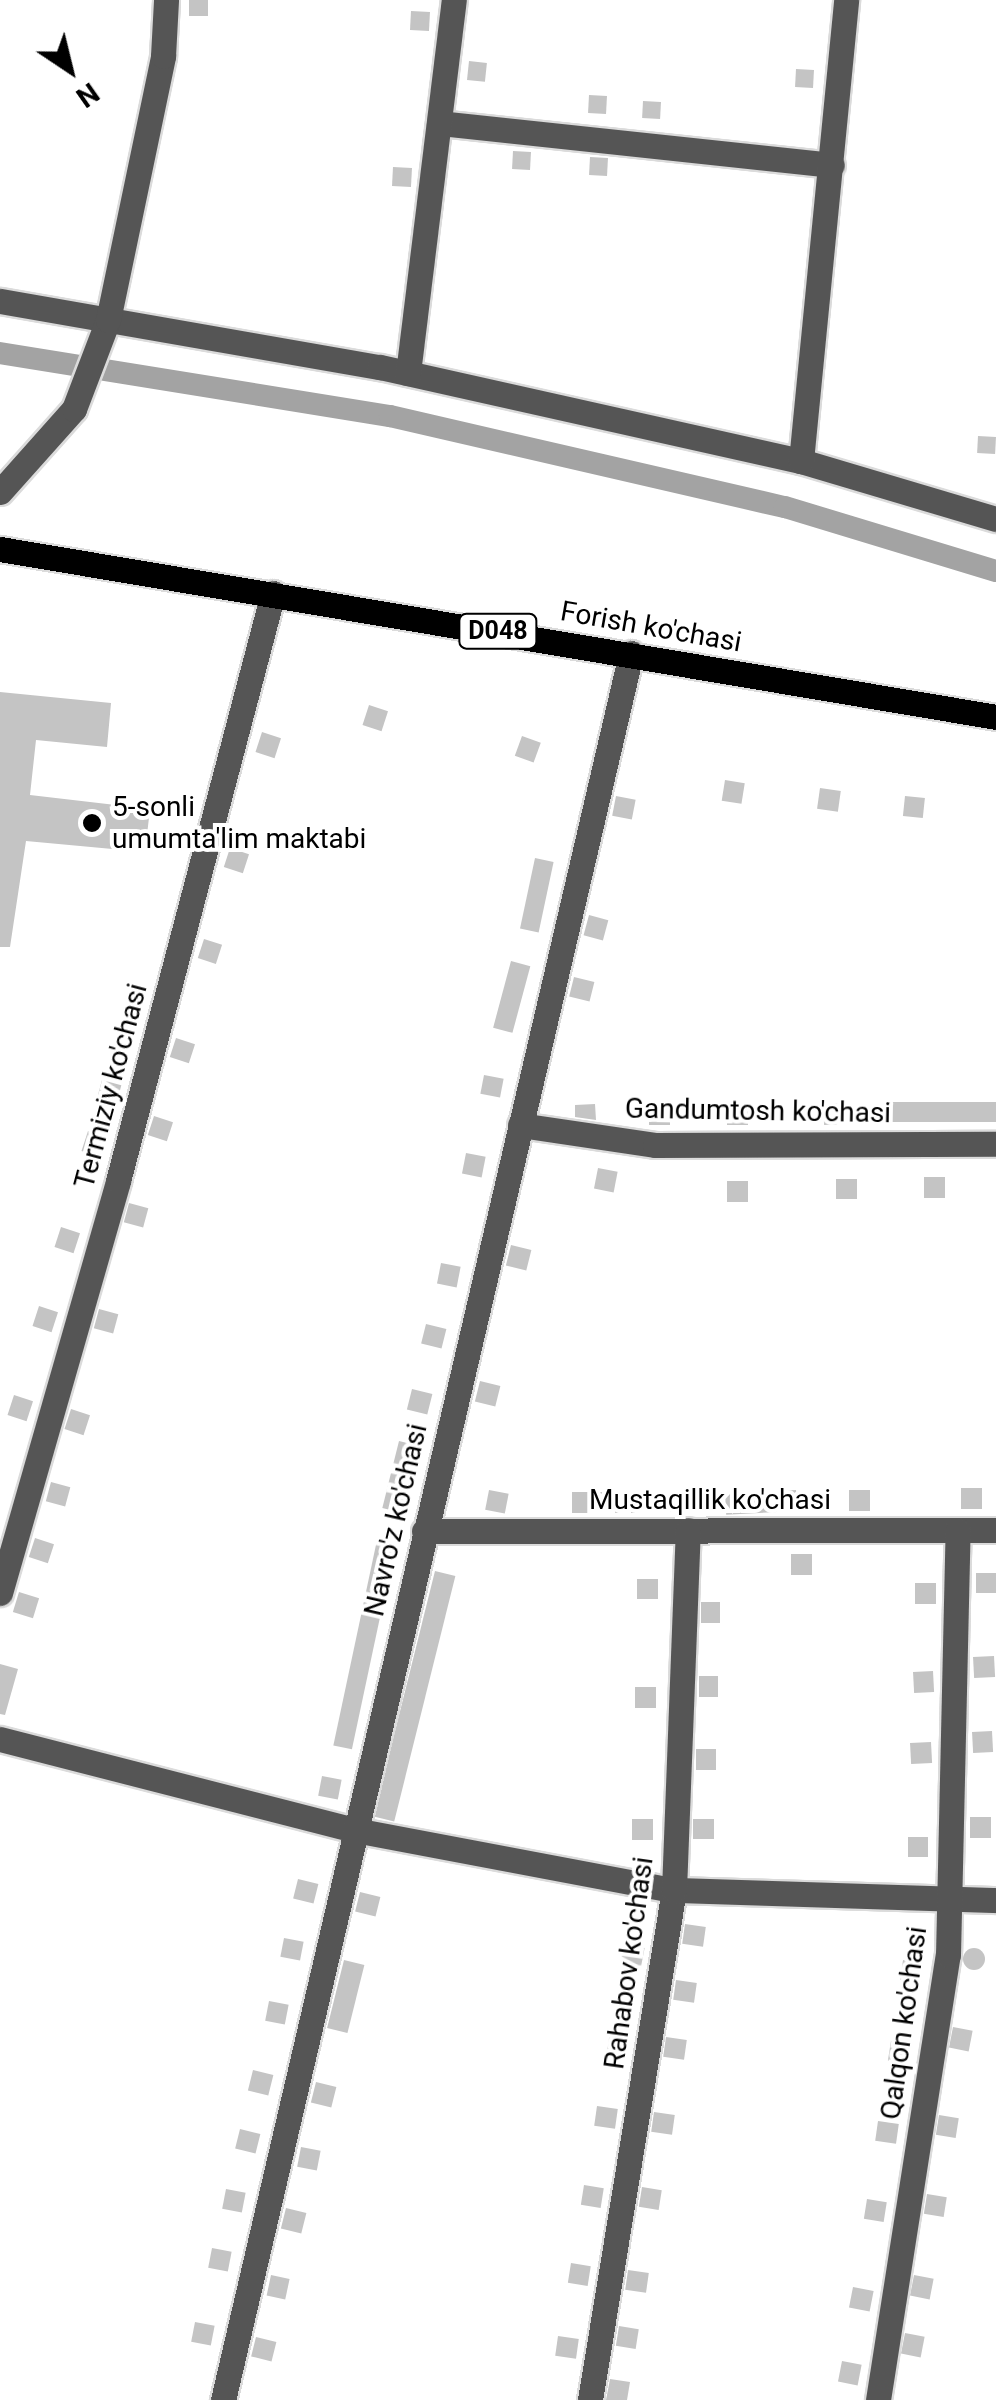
<!DOCTYPE html>
<html>
<head>
<meta charset="utf-8">
<style>
	body { margin:0 }
	#map { position:relative; width:996px; height:2400px; overflow:hidden; background:#fff; font-family:Roboto,sans-serif }
	div>[style] { position:absolute }
	[style*='--x'] { left:calc(var(--x)*1px); top:calc(var(--y)*1px); width:calc(var(--w)*1px); rotate:calc(var(--a)*1deg) }
	.canal>* { height:22px; margin:-11px; padding:0 11px; transform-origin:11px; border-radius:11px; background:#a3a3a3 }
	.building>* { inset:0; background:#c4c4c4; transform-origin:0 0 }
	.round { border-radius:50% }
	.roads { filter:drop-shadow(2px 0 #dbdbdb) drop-shadow(-2px 0 #dbdbdb) drop-shadow(0 2px #dbdbdb) drop-shadow(0 -2px #dbdbdb) }
	.minor>* { height:25px; margin:-12.5px; padding:0 12.5px; transform-origin:12.5px; border-radius:12.5px; background:#555 }
	.major>* { height:25px; margin:-12.5px; padding:0 12.5px; transform-origin:12.5px; border-radius:12.5px; background:#000 }
	.dots>* { width:28px; height:28px; translate:-50% -50%; box-sizing:border-box; border:5px solid #fff; border-radius:50% }
	span { translate:-50% -50%; white-space:nowrap; text-align:center; line-height:1.15; -webkit-text-stroke:8px #fff; paint-order:stroke }
	.shield-label span { padding:2px 8px; background:#fff; border:2px solid; border-radius:8px; -webkit-text-stroke-width:0 }
	.shield-label { font-size:25px; color:#000; font-weight:700 }
	.street-label { font-size:28px; color:#000 }
	.poi-label { font-size:28px; color:#000 }
	.left { translate:0 -50%; text-align:left }
	.north { position:absolute; left:20px; top:20px; width:100px; height:100px; -webkit-text-stroke:8px #fff; paint-order:stroke; rotate:145deg; font-size:28px; font-weight:700; line-height:40px; text-align:center; color:#000 }
	.north::after { content:''; display:block; margin:auto; width:35px; height:45px; background:#000; clip-path:polygon(50% 0,100% 100%,50% 72%,0 100%) }
</style>
</head>
<body>
<div id="map">
	<div class="canal">
		<div style="--x:0;--y:353;--w:395;--a:9.2"></div>
		<div style="--x:390;--y:416;--w:405;--a:13"></div>
		<div style="--x:785;--y:507;--w:220;--a:16.9"></div>
	</div>
	<div class="building">
		<div style="left:189px;top:0;width:19px;height:16px"></div>
		<div style="left:411px;top:11px;width:19px;height:19px;rotate:3deg"></div>
		<div style="left:469px;top:61px;width:18px;height:19px;rotate:6deg"></div>
		<div style="left:796px;top:69px;width:18px;height:18px;rotate:3deg"></div>
		<div style="left:589px;top:95px;width:18px;height:18px;rotate:3deg"></div>
		<div style="left:643px;top:101px;width:18px;height:17px;rotate:3deg"></div>
		<div style="left:513px;top:151px;width:18px;height:18px;rotate:3deg"></div>
		<div style="left:590px;top:157px;width:18px;height:18px;rotate:3deg"></div>
		<div style="left:393px;top:167px;width:19px;height:19px;rotate:3deg"></div>
		<div style="left:978px;top:436px;width:18px;height:17px;rotate:3deg"></div>
		<div style="clip-path:polygon(0 692px,111px 703px,107px 747px,36px 740px,30px 795px,150px 809px,145px 852px,26px 841px,10px 947px,0 947px)"></div>
		<div style="left:369px;top:705px;width:20px;height:21px;rotate:18deg"></div>
		<div style="left:262px;top:732px;width:20px;height:21px;rotate:18deg"></div>
		<div style="left:522px;top:736px;width:20px;height:21px;rotate:20deg"></div>
		<div style="left:725px;top:780px;width:20px;height:21px;rotate:9deg"></div>
		<div style="left:820px;top:788px;width:21px;height:21px;rotate:8deg"></div>
		<div style="left:616px;top:796px;width:20px;height:20px;rotate:11deg"></div>
		<div style="left:905px;top:796px;width:20px;height:20px;rotate:6deg"></div>
		<div style="left:230px;top:848px;width:20px;height:20px;rotate:18deg"></div>
		<div style="left:535px;top:858px;width:19px;height:72px;rotate:12deg"></div>
		<div style="left:589px;top:915px;width:20px;height:21px;rotate:15deg"></div>
		<div style="left:204px;top:939px;width:19px;height:20px;rotate:18deg"></div>
		<div style="left:511px;top:961px;width:20px;height:69px;rotate:15deg"></div>
		<div style="left:574px;top:977px;width:21px;height:20px;rotate:14deg"></div>
		<div style="left:176px;top:1038px;width:20px;height:20px;rotate:18deg"></div>
		<div style="left:484px;top:1075px;width:20px;height:19px;rotate:11deg"></div>
		<div style="left:102px;top:1080px;width:20px;height:20px;rotate:15deg"></div>
		<div style="left:996px;top:1102px;width:20px;height:107px;rotate:90deg"></div>
		<div style="left:843px;top:1103px;width:21px;height:20px;rotate:87deg"></div>
		<div style="clip-path:polygon(595px 1104px,596px 1120px,575px 1117px,575px 1105px)"></div>
		<div style="left:670px;top:1104px;width:21px;height:21px;rotate:90deg"></div>
		<div style="left:727px;top:1104px;width:21px;height:21px"></div>
		<div style="left:154px;top:1116px;width:20px;height:20px;rotate:18deg"></div>
		<div style="left:88px;top:1131px;width:20px;height:21px;rotate:18deg"></div>
		<div style="left:466px;top:1153px;width:20px;height:21px;rotate:11deg"></div>
		<div style="left:598px;top:1168px;width:20px;height:21px;rotate:11deg"></div>
		<div style="left:924px;top:1177px;width:21px;height:21px"></div>
		<div style="left:836px;top:1179px;width:21px;height:20px"></div>
		<div style="left:727px;top:1181px;width:21px;height:21px"></div>
		<div style="left:129px;top:1203px;width:20px;height:20px;rotate:15deg"></div>
		<div style="left:61px;top:1227px;width:20px;height:21px;rotate:18deg"></div>
		<div style="left:511px;top:1245px;width:21px;height:21px;rotate:14deg"></div>
		<div style="left:441px;top:1263px;width:20px;height:21px;rotate:11deg"></div>
		<div style="left:39px;top:1306px;width:20px;height:21px;rotate:18deg"></div>
		<div style="left:99px;top:1309px;width:20px;height:20px;rotate:15deg"></div>
		<div style="left:426px;top:1324px;width:21px;height:20px;rotate:14deg"></div>
		<div style="left:480px;top:1381px;width:21px;height:21px;rotate:14deg"></div>
		<div style="left:412px;top:1389px;width:21px;height:21px;rotate:14deg"></div>
		<div style="left:14px;top:1395px;width:20px;height:21px;rotate:18deg"></div>
		<div style="left:71px;top:1409px;width:20px;height:21px;rotate:18deg"></div>
		<div style="left:399px;top:1441px;width:21px;height:69px;rotate:14deg"></div>
		<div style="left:51px;top:1482px;width:20px;height:20px;rotate:15deg"></div>
		<div style="left:982px;top:1488px;width:21px;height:21px;rotate:90deg"></div>
		<div style="left:489px;top:1490px;width:20px;height:20px;rotate:11deg"></div>
		<div style="left:796px;top:1490px;width:21px;height:71px;rotate:87deg"></div>
		<div style="left:849px;top:1490px;width:21px;height:21px"></div>
		<div style="left:635px;top:1492px;width:21px;height:63px;rotate:90deg"></div>
		<div style="left:669px;top:1492px;width:21px;height:20px"></div>
		<div style="left:35px;top:1538px;width:20px;height:20px;rotate:18deg"></div>
		<div style="left:377px;top:1540px;width:19px;height:210px;rotate:12deg"></div>
		<div style="left:791px;top:1554px;width:21px;height:21px"></div>
		<div style="left:435px;top:1571px;width:21px;height:253px;rotate:14deg"></div>
		<div style="left:976px;top:1573px;width:20px;height:20px"></div>
		<div style="left:637px;top:1579px;width:21px;height:20px"></div>
		<div style="left:915px;top:1583px;width:21px;height:21px"></div>
		<div style="left:19px;top:1592px;width:21px;height:21px;rotate:17deg"></div>
		<div style="left:720px;top:1602px;width:21px;height:19px;rotate:90deg"></div>
		<div style="left:994px;top:1656px;width:21px;height:21px;rotate:87deg"></div>
		<div style="clip-path:polygon(0 1664px,18px 1669px,5px 1715px,0 1714px)"></div>
		<div style="left:933px;top:1671px;width:21px;height:20px;rotate:87deg"></div>
		<div style="left:718px;top:1676px;width:21px;height:19px;rotate:90deg"></div>
		<div style="left:656px;top:1687px;width:21px;height:21px;rotate:90deg"></div>
		<div style="left:992px;top:1731px;width:21px;height:20px;rotate:87deg"></div>
		<div style="left:931px;top:1742px;width:21px;height:21px;rotate:87deg"></div>
		<div style="left:716px;top:1749px;width:21px;height:20px;rotate:90deg"></div>
		<div style="left:322px;top:1776px;width:20px;height:20px;rotate:11deg"></div>
		<div style="left:970px;top:1817px;width:21px;height:21px"></div>
		<div style="left:632px;top:1819px;width:21px;height:21px"></div>
		<div style="left:693px;top:1819px;width:21px;height:20px"></div>
		<div style="left:908px;top:1837px;width:20px;height:20px"></div>
		<div style="left:298px;top:1879px;width:21px;height:20px;rotate:14deg"></div>
		<div style="left:360px;top:1892px;width:21px;height:20px;rotate:14deg"></div>
		<div style="left:685px;top:1924px;width:21px;height:20px;rotate:8deg"></div>
		<div style="left:284px;top:1938px;width:20px;height:19px;rotate:11deg"></div>
		<div style="left:624px;top:1944px;width:21px;height:20px;rotate:11deg"></div>
		<div class="round" style="left:963px;top:1948px;width:22px;height:22px"></div>
		<div style="left:344px;top:1960px;width:21px;height:70px;rotate:14deg"></div>
		<div style="left:903px;top:1960px;width:21px;height:20px;rotate:8deg"></div>
		<div style="left:676px;top:1980px;width:21px;height:20px;rotate:8deg"></div>
		<div style="left:269px;top:2001px;width:20px;height:20px;rotate:11deg"></div>
		<div style="left:953px;top:2027px;width:20px;height:21px;rotate:11deg"></div>
		<div style="left:610px;top:2031px;width:21px;height:20px;rotate:8deg"></div>
		<div style="left:666px;top:2037px;width:21px;height:20px;rotate:8deg"></div>
		<div style="left:891px;top:2041px;width:20px;height:20px;rotate:9deg"></div>
		<div style="left:253px;top:2070px;width:21px;height:21px;rotate:14deg"></div>
		<div style="left:316px;top:2082px;width:21px;height:21px;rotate:14deg"></div>
		<div style="left:597px;top:2106px;width:21px;height:20px;rotate:8deg"></div>
		<div style="left:654px;top:2112px;width:21px;height:20px;rotate:8deg"></div>
		<div style="left:939px;top:2115px;width:20px;height:20px;rotate:9deg"></div>
		<div style="left:878px;top:2121px;width:21px;height:20px;rotate:8deg"></div>
		<div style="left:240px;top:2129px;width:21px;height:20px;rotate:14deg"></div>
		<div style="left:301px;top:2147px;width:20px;height:20px;rotate:11deg"></div>
		<div style="left:584px;top:2185px;width:20px;height:20px;rotate:9deg"></div>
		<div style="left:642px;top:2187px;width:20px;height:20px;rotate:9deg"></div>
		<div style="left:226px;top:2189px;width:20px;height:20px;rotate:11deg"></div>
		<div style="left:927px;top:2194px;width:20px;height:20px;rotate:9deg"></div>
		<div style="left:867px;top:2199px;width:20px;height:20px;rotate:9deg"></div>
		<div style="left:286px;top:2208px;width:21px;height:21px;rotate:14deg"></div>
		<div style="left:212px;top:2248px;width:20px;height:20px;rotate:11deg"></div>
		<div style="left:571px;top:2263px;width:20px;height:20px;rotate:9deg"></div>
		<div style="left:628px;top:2270px;width:21px;height:20px;rotate:8deg"></div>
		<div style="left:271px;top:2275px;width:19px;height:21px;rotate:12deg"></div>
		<div style="left:914px;top:2275px;width:20px;height:21px;rotate:11deg"></div>
		<div style="left:853px;top:2287px;width:21px;height:21px;rotate:11deg"></div>
		<div style="left:195px;top:2322px;width:20px;height:20px;rotate:11deg"></div>
		<div style="left:619px;top:2326px;width:20px;height:20px;rotate:9deg"></div>
		<div style="left:905px;top:2333px;width:20px;height:21px;rotate:11deg"></div>
		<div style="left:558px;top:2336px;width:21px;height:20px;rotate:8deg"></div>
		<div style="left:256px;top:2337px;width:21px;height:20px;rotate:14deg"></div>
		<div style="left:842px;top:2361px;width:20px;height:21px;rotate:11deg"></div>
		<div style="clip-path:polygon(610px 2379px,630px 2382px,627px 2400px,606px 2400px)"></div>
	</div>
	<div class="roads">
		<div class="minor">
			<div style="--x:439;--y:123;--w:395;--a:6.1"></div>
			<div style="--x:0;--y:301;--w:386;--a:9.9"></div>
			<div style="--x:380;--y:367;--w:431;--a:12.6"></div>
			<div style="--x:801;--y:461;--w:203;--a:16.6"></div>
			<div style="--x:408;--y:373;--w:376;--a:-83"></div>
			<div style="--x:801;--y:461;--w:463;--a:-84.4"></div>
			<div style="--x:0;--y:492;--w:111;--a:-48.3"></div>
			<div style="--x:74;--y:409;--w:95;--a:-69.1"></div>
			<div style="--x:108;--y:320;--w:270;--a:-78.2"></div>
			<div style="--x:163;--y:56;--w:56;--a:-86.9"></div>
			<div style="--x:520;--y:1125;--w:136;--a:8.4"></div>
			<div style="--x:655;--y:1145;--w:341;--a:-0.2"></div>
			<div style="--x:424;--y:1531;--w:572;--a:-0.1"></div>
			<div style="--x:0;--y:1593;--w:429;--a:-74"></div>
			<div style="--x:118;--y:1181;--w:608;--a:-75.23"></div>
			<div style="--x:0;--y:1739;--w:366;--a:14.4"></div>
			<div style="--x:355;--y:1830;--w:325;--a:10.7"></div>
			<div style="--x:674;--y:1890;--w:322;--a:1.8"></div>
			<div style="--x:223;--y:2400;--w:1794;--a:-76.85"></div>
			<div style="--x:590;--y:2400;--w:517;--a:-80.65"></div>
			<div style="--x:674;--y:1890;--w:360;--a:-87.8"></div>
			<div style="--x:878;--y:2400;--w:450;--a:-81.1"></div>
			<div style="--x:948;--y:1955;--w:425;--a:-88.7"></div>
		</div>
		<div class="major">
			<div style="--x:0;--y:549;--w:1010;--a:9.57"></div>
		</div>
	</div>
	<div class="dots">
		<div style="left:92px;top:823px;background:#000"></div>
	</div>
	<div class="shield-label">
		<span style="left:498px;top:631px">D048</span>
	</div>
	<div class="street-label">
		<span style="left:651px;top:627px;rotate:10deg">Forish ko'chasi</span>
		<span style="left:111px;top:1086px;rotate:-75deg">Termiziy ko'chasi</span>
		<span style="left:758px;top:1111px;rotate:1deg">Gandumtosh ko'chasi</span>
		<span style="left:710px;top:1500px">Mustaqillik ko'chasi</span>
		<span style="left:396px;top:1520px;rotate:-77deg">Navro'z ko'chasi</span>
		<span style="left:629px;top:1963px;rotate:-82deg">Rahabov ko'chasi</span>
		<span style="left:904px;top:2023px;rotate:-82deg">Qalqon ko'chasi</span>
	</div>
	<div class="poi-label">
		<span class="left" style="left:112px;top:823px">5-sonli<br>umumta'lim maktabi</span>
	</div>
	<div class="north">N</div>
</div>
</body>
</html>
